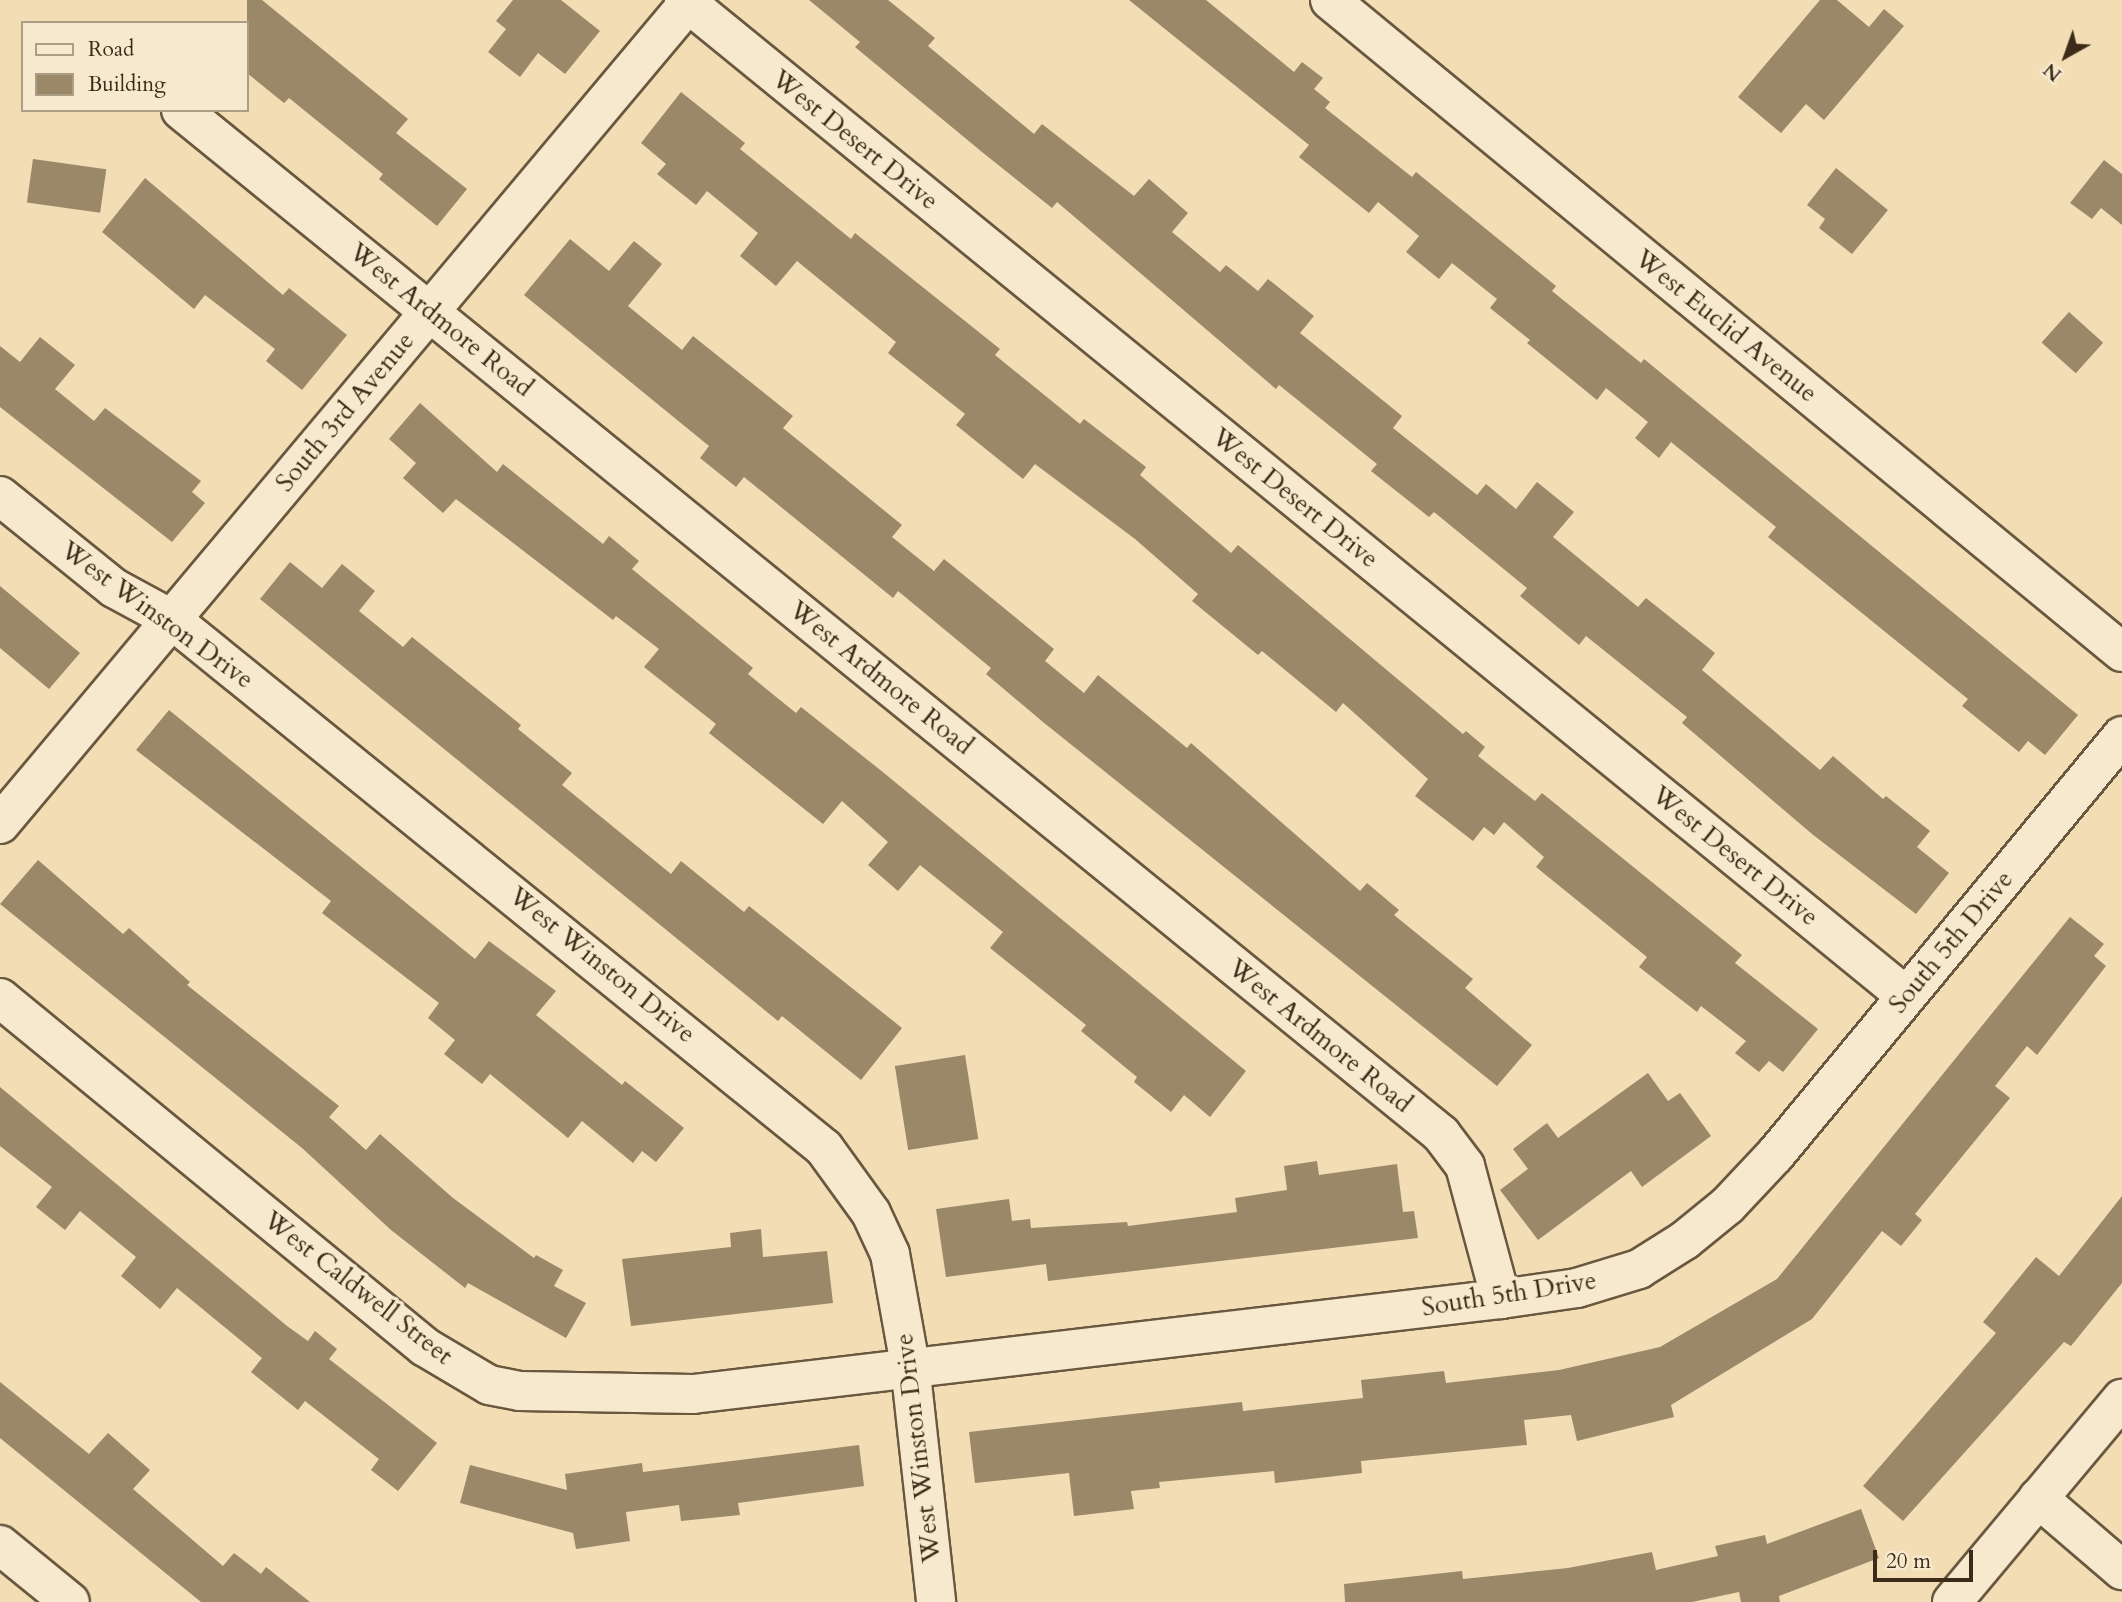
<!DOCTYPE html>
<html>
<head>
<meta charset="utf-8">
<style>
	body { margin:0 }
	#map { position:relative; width:2122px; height:1602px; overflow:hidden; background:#f2ddb4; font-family:Cardo,serif }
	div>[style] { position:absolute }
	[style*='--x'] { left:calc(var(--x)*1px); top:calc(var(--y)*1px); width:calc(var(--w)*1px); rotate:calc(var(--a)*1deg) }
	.building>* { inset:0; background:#9a8869; transform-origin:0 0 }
	.roads { filter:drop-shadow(2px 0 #69583f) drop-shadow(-2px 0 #69583f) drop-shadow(0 2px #69583f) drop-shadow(0 -2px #69583f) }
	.minor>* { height:38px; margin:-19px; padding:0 19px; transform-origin:19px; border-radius:19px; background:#f7e9ce }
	span { translate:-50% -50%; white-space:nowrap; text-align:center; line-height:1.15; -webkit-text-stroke:7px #f7e9ce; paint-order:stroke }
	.street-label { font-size:26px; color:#3b2b18 }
	.legend { position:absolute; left:21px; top:21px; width:228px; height:91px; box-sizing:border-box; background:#f7e9ce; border:2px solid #ac9d85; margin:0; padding:9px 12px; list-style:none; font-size:21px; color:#3b2b18 }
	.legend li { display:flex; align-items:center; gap:14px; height:35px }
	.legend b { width:35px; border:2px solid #ac9d85 }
	.north { position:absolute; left:2031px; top:21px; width:70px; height:70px; -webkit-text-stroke:5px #f7e9ce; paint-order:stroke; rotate:220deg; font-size:19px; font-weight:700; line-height:28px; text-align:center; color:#3b2b18 }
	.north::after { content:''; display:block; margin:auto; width:24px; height:32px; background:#3b2b18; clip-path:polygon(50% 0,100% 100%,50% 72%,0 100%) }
	.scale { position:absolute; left:1873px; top:1550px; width:100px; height:32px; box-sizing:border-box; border:4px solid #3b2b18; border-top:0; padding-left:9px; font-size:21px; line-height:24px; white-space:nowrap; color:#3b2b18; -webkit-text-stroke:5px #f7e9ce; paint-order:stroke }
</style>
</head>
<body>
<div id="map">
	<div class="building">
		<div style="clip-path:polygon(247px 0,262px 0,408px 119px,396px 133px,467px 189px,437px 226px,379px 179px,383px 174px,289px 98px,284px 103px,247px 73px)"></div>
		<div style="clip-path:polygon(513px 0,561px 0,600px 31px,565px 74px,538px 53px,520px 77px,488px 52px,506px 29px,496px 21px)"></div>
		<div style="clip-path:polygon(809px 0,888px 0,935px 38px,928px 46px,1034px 134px,1042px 124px,1134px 196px,1149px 179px,1188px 213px,1172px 232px,1220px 272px,1226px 265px,1258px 291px,1268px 279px,1314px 316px,1300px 333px,1402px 416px,1393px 428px,1477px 495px,1486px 484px,1516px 509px,1537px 482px,1574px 512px,1553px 537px,1638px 607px,1646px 598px,1715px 653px,1702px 670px,1820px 770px,1833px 756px,1883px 799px,1886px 796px,1930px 831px,1917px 847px,1949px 873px,1916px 914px,1812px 834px,1682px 723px,1687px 717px,1586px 636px,1579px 645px,1520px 596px,1527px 588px,1434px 512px,1429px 517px,1371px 471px,1377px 464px,1279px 385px,1276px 389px,1057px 202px,1052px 208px,982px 152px,855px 47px,860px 42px)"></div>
		<div style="clip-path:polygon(1129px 0,1206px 0,1294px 72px,1302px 62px,1323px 78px,1314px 89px,1330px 102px,1325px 108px,1412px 177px,1416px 172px,1556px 286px,1552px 291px,1641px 363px,1644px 359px,2078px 715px,2045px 755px,2028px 741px,2019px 752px,1962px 706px,1968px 699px,1768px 537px,1776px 527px,1671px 442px,1659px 458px,1635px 438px,1648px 422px,1606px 388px,1597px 400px,1527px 343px,1530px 340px,1490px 308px,1497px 299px,1452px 263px,1439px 279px,1406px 252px,1419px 236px,1378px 202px,1369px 213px,1299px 157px,1309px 145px)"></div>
		<div style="clip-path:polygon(1820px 0,1837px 0,1869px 27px,1884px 9px,1904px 26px,1824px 120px,1806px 104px,1781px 133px,1738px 97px)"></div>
		<div style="clip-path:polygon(681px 92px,745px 143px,740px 149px,851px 239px,855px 233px,1000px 349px,995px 355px,1080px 424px,1084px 419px,1146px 467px,1140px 475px,1231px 553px,1238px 545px,1463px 734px,1466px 731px,1485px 747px,1478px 756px,1535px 801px,1542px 793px,1742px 955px,1735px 963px,1818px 1029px,1783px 1072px,1769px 1061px,1759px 1072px,1735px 1053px,1746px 1041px,1701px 1006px,1697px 1012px,1639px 967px,1647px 957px,1536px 867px,1544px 857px,1504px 822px,1494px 835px,1484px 827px,1473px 841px,1415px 796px,1428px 779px,1343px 703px,1336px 712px,1262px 651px,1258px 655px,1192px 601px,1198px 594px,1135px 539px,1035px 464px,1023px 479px,956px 425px,965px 414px,888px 353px,896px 342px,797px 261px,776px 286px,740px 256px,758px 233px,707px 191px,696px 205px,657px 174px,666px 164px,641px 143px)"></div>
		<div style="left:33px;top:159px;width:74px;height:44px;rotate:8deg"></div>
		<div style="clip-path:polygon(2104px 160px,2122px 174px,2122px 225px,2101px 208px,2092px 219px,2070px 203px)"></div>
		<div style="clip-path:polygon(1836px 168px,1888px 210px,1852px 254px,1819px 228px,1825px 219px,1807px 205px)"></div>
		<div style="clip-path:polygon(145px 178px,283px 295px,289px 288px,347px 335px,302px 390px,266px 361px,275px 349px,205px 295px,194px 309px,102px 232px)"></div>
		<div style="clip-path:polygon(570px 239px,609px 271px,634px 241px,662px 264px,628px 306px,682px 350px,693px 336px,793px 416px,783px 428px,902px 525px,892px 537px,934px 571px,944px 559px,1054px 649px,1045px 661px,1084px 693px,1098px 675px,1187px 748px,1191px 743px,1360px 891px,1367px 883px,1399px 910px,1394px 915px,1473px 979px,1465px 988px,1532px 1045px,1497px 1086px,1043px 722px,986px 674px,991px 668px,898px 591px,893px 598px,744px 477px,736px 487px,700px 458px,709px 446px,524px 295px)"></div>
		<div style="left:2069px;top:312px;width:46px;height:41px;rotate:42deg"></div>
		<div style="clip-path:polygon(40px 337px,75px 365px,55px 389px,94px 421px,105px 408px,201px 481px,192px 492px,205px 503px,172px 542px,0 407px,0 346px,20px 362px)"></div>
		<div style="clip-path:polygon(420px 403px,497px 472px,503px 464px,603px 544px,609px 536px,639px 561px,632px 569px,753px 668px,748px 674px,796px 713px,801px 707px,884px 773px,1246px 1071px,1210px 1117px,1184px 1095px,1171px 1112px,1134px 1082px,1137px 1077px,1081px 1031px,1086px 1025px,990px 948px,1003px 932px,920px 865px,898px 891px,868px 865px,888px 842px,842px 801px,823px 824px,709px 733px,716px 724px,644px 667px,659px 649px,616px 616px,613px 620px,456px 499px,443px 513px,403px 478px,416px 463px,389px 439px)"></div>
		<div style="clip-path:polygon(290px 562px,322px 588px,342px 564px,375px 591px,359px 611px,403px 647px,412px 637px,521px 725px,518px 729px,572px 773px,562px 785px,671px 874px,681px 861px,744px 912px,749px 906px,902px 1028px,861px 1080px,782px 1016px,778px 1021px,260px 599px)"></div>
		<div style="clip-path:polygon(0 586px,80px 653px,49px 689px,0 648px)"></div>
		<div style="clip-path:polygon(169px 710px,475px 959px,489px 941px,556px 991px,536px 1015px,622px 1085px,625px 1081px,684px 1128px,656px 1162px,642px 1151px,633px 1163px,582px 1121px,568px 1138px,490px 1074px,482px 1084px,444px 1054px,455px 1040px,428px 1018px,439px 1003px,322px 913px,331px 901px,136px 750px)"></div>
		<div style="clip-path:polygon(38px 860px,123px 934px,129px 928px,190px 982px,187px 985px,339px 1106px,329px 1117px,366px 1150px,380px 1134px,453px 1198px,534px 1258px,536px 1255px,563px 1270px,554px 1286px,586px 1303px,566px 1338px,468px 1283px,465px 1288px,391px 1230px,302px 1148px,0 904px)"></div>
		<div style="clip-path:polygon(2070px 917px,2104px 944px,2094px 956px,2106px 966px,2037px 1055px,2027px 1046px,1995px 1086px,2010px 1098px,1915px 1214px,1922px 1220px,1901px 1246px,1882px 1231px,1812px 1319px,1671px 1405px,1674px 1417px,1577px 1441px,1571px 1415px,1524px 1420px,1527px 1445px,1361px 1461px,1362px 1473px,1275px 1483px,1274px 1471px,1159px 1482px,1160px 1488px,1131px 1491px,1134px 1509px,1074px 1516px,1069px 1473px,975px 1483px,969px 1432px,1242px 1402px,1243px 1411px,1363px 1398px,1361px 1380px,1444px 1371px,1446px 1383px,1559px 1370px,1660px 1347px,1777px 1279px)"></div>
		<div style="left:965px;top:1055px;width:85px;height:71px;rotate:81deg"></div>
		<div style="clip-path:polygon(1648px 1073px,1668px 1101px,1680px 1093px,1711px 1136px,1642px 1187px,1631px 1171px,1538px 1240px,1500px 1190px,1528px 1169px,1513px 1149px,1547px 1123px,1558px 1138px)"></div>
		<div style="clip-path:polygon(0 1087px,287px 1326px,308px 1341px,315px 1331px,337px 1349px,329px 1359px,437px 1443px,398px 1491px,371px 1470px,379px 1459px,305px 1401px,298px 1410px,251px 1372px,262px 1358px,177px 1288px,160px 1309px,121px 1276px,136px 1257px,80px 1211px,65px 1230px,36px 1207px,52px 1187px,0 1146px)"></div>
		<div style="clip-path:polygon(1317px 1161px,1319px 1175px,1397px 1164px,1403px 1212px,1414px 1211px,1418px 1238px,1048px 1281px,1046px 1264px,946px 1277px,936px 1209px,1009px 1199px,1012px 1221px,1030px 1219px,1031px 1228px,1127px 1222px,1128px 1226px,1237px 1212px,1235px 1198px,1287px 1190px,1284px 1166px)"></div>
		<div style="clip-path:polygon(2122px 1196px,2122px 1283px,2071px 1346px,2064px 1342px,1903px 1521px,1863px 1486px,1996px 1333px,1983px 1322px,2036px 1257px,2059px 1276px)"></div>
		<div style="clip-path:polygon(761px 1229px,763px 1257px,827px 1251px,833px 1303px,631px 1326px,622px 1259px,731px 1247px,730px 1233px)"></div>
		<div style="clip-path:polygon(0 1382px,89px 1454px,108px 1433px,150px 1470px,133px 1489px,223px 1566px,234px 1553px,261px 1574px,266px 1567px,310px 1602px,201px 1602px,0 1438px)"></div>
		<div style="clip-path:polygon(859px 1445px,864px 1486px,738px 1503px,740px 1515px,681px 1521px,679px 1505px,626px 1512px,630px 1541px,576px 1549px,573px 1533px,460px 1503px,470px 1465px,567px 1490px,565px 1474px,642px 1463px,643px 1472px)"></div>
		<div style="clip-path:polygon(1861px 1509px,1879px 1558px,1779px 1596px,1780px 1602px,1741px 1602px,1739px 1592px,1692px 1602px,1345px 1602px,1344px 1584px,1462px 1571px,1463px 1579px,1568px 1568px,1652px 1552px,1656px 1570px,1718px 1556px,1715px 1546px,1765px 1535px,1767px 1544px)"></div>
	</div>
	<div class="roads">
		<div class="minor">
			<div style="--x:684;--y:0;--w:1576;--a:39.18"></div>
			<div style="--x:1330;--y:0;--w:1026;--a:39.46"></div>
			<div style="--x:181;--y:110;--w:1624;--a:39.1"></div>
			<div style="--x:1441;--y:1134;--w:40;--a:53"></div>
			<div style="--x:1465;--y:1166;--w:138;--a:74.9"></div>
			<div style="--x:0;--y:496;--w:146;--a:38.9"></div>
			<div style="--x:114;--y:588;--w:65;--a:28.5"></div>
			<div style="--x:171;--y:619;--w:840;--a:39.01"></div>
			<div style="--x:824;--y:1148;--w:80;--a:54.1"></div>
			<div style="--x:871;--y:1213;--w:45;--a:65.1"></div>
			<div style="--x:890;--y:1254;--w:113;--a:79.8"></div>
			<div style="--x:910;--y:1365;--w:238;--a:83.7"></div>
			<div style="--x:0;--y:824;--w:1075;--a:-50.02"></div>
			<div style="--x:0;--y:998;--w:550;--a:39.39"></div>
			<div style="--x:425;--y:1347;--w:74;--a:30.7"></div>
			<div style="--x:489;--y:1385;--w:32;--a:11"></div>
			<div style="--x:520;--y:1391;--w:173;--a:1"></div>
			<div style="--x:693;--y:1394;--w:814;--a:-6.71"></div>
			<div style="--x:1501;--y:1299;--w:77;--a:-8.2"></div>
			<div style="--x:1577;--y:1288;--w:65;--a:-17"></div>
			<div style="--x:1639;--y:1269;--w:54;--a:-32.2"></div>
			<div style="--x:1685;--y:1240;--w:55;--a:-39.1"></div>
			<div style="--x:1728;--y:1205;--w:69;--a:-46.8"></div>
			<div style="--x:1775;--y:1155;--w:544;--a:-50.37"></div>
			<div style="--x:2038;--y:1498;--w:111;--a:40.6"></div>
			<div style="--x:0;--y:1545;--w:90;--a:39.2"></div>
			<div style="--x:1952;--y:1602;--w:265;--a:-50.1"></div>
		</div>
	</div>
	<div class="street-label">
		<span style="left:855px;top:140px;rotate:39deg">West Desert Drive</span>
		<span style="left:441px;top:320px;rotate:39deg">West Ardmore Road</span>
		<span style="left:1726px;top:326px;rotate:39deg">West Euclid Avenue</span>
		<span style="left:345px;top:412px;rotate:-50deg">South 3rd Avenue</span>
		<span style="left:1295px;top:498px;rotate:39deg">West Desert Drive</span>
		<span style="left:157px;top:615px;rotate:36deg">West Winston Drive</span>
		<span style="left:881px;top:678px;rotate:39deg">West Ardmore Road</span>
		<span style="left:1735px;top:856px;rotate:39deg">West Desert Drive</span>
		<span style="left:1951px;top:942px;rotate:-50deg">South 5th Drive</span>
		<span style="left:602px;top:965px;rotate:39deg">West Winston Drive</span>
		<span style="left:1320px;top:1036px;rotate:39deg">West Ardmore Road</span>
		<span style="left:358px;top:1288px;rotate:38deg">West Caldwell Street</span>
		<span style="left:1509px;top:1294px;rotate:-9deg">South 5th Drive</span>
		<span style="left:918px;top:1448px;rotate:-97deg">West Winston Drive</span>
	</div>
	<ul class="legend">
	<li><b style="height:9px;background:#f7e9ce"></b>Road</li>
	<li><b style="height:19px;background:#9a8869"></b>Building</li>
	</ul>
	<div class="north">N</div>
	<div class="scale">20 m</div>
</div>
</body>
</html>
